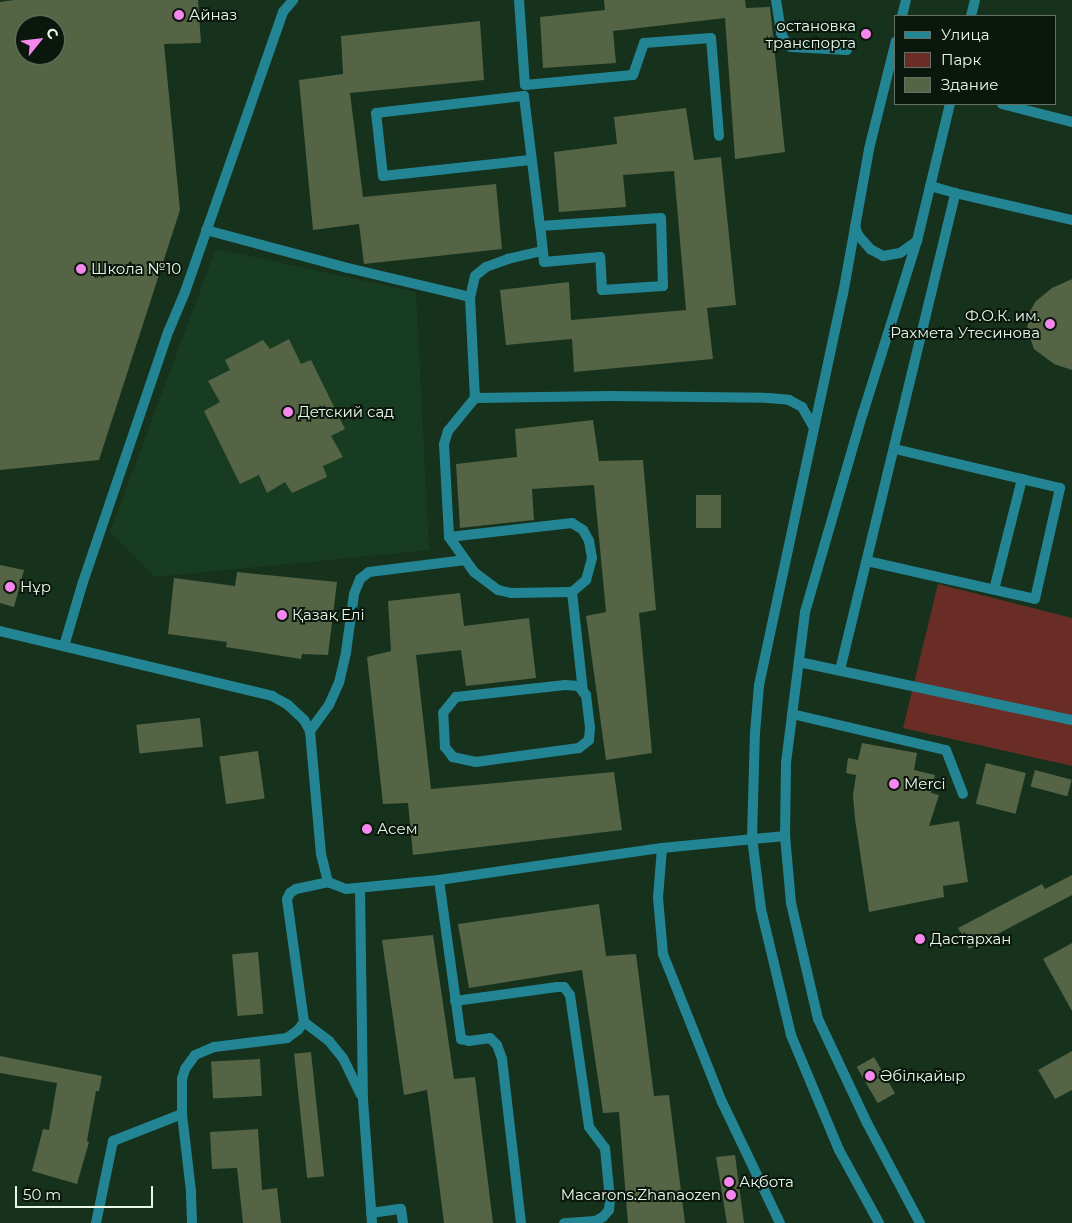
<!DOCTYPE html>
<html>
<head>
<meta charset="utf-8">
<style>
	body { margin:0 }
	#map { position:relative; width:1072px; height:1223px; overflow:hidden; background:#16321d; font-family:Montserrat,sans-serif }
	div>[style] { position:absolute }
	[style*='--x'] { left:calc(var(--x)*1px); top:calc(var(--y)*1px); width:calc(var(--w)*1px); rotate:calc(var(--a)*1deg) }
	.built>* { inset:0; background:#183c21 }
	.green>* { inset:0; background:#692d25 }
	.building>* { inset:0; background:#546444; transform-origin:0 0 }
	.service>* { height:10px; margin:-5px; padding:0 5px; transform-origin:5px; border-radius:5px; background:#238594 }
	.minor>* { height:10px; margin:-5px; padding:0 5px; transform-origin:5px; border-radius:5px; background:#238594 }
	.tertiary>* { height:10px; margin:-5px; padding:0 5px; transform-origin:5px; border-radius:5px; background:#238594 }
	.dots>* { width:14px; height:14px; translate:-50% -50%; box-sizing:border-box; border:2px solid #0b170d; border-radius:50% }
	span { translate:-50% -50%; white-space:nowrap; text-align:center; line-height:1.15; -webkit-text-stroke:4px #0b170d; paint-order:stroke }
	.poi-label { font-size:15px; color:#e8f9eb }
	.left { translate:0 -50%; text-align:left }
	.right { translate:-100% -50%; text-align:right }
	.legend { position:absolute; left:894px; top:15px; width:162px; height:90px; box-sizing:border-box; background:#0b170d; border:1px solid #637166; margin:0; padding:6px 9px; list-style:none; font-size:15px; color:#e8f9eb }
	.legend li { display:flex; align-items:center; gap:10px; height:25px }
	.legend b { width:25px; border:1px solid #637166 }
	.north { position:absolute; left:15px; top:15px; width:50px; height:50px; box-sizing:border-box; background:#0b170d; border:1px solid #637166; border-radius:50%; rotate:61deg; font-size:14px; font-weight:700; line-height:20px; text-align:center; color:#e8f9eb }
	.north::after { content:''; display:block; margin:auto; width:18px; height:22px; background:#f688ed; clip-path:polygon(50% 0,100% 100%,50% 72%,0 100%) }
	.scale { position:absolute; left:15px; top:1186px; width:138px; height:22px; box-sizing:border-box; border:2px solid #e8f9eb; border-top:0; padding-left:6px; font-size:15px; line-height:18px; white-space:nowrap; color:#e8f9eb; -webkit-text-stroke:4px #0b170d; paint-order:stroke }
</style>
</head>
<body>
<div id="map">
	<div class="built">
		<div style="clip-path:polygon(216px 249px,416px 292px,429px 550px,155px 577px,110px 532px)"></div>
	</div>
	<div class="green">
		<div style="clip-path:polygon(938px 584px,1072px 618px,1072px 766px,903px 728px)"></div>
	</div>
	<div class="building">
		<div style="clip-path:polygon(evenodd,14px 0,198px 0,201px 43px,164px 44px,180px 210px,99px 460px,0 470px,0 2px,14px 0,25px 25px,55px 25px,55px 55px,25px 55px,25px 25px)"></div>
		<div style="clip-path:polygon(604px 0,745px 0,746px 8px,770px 7px,785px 152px,735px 159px,725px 18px,613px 31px,616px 63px,543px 68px,540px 17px,605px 10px)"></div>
		<div style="clip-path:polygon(480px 21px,484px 80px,350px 93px,363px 197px,496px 184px,502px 249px,364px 264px,359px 224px,313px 230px,299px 80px,343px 74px,341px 36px)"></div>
		<div style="clip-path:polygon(686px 108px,694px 160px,721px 157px,736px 305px,707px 308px,713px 359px,574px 372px,572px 339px,506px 345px,500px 290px,569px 282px,571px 320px,686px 310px,674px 171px,623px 175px,626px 207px,559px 212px,554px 152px,617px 144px,614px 117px)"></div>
		<div style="clip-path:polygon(1072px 279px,1072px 370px,1054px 364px,1034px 349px,1027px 329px,1030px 311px,1036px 301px,1052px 288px)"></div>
		<div style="clip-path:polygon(289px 339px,301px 364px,311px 360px,345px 429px,331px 436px,343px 457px,323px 466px,327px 477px,292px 493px,285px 482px,267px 493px,259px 475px,240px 484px,204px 411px,220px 402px,208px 381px,230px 370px,225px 360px,263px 340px,270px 349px)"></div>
		<div style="clip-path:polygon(593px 420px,599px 461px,643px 460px,656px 610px,639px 613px,652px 753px,606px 760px,586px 616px,606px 612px,594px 485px,532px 489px,534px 520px,460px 528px,456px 464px,517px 457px,515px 429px)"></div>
		<div style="left:721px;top:495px;width:33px;height:25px;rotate:90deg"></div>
		<div style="clip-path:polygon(0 565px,24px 570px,14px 607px,0 603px)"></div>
		<div style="clip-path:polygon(237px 572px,337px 582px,328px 655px,302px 654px,301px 659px,226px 647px,227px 642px,168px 634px,174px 578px,235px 586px)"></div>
		<div style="clip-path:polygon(460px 593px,464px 626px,529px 618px,536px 678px,466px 686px,461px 650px,416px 655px,431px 789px,614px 772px,622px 830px,413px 855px,408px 803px,383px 804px,367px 657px,391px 651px,388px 601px)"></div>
		<div style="left:200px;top:718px;width:29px;height:64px;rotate:84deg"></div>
		<div style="clip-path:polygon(862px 743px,917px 753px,914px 770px,935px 775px,931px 793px,939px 795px,929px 826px,959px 821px,968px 882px,943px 886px,944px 897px,869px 912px,855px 819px,853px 795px,856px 775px,846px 773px,848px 758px,858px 760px)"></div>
		<div style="left:258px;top:751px;width:48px;height:39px;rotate:82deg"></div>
		<div style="left:986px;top:763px;width:41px;height:42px;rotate:14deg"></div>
		<div style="left:1035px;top:770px;width:38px;height:17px;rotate:15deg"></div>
		<div style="clip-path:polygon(1072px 875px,1072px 895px,969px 949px,958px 928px,1042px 884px,1045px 889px)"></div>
		<div style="clip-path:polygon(599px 904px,606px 956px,636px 954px,654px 1096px,669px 1095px,685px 1223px,628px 1223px,619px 1112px,603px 1113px,582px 970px,469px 988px,458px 924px)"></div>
		<div style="clip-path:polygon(433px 935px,454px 1079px,475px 1077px,493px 1223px,444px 1223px,427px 1090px,404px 1095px,382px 940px)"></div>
		<div style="clip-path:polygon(1072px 943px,1072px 1011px,1043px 959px)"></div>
		<div style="left:258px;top:952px;width:62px;height:26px;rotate:85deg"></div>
		<div style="clip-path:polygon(1072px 1051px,1072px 1090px,1055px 1099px,1038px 1070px)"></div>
		<div style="left:311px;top:1052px;width:125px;height:17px;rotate:84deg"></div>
		<div style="clip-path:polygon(0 1056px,102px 1076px,99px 1091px,96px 1091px,87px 1141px,89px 1142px,77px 1184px,32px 1171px,43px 1129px,49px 1130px,57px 1083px,0 1073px)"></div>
		<div style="left:874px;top:1057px;width:42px;height:20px;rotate:60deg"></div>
		<div style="left:260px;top:1059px;width:37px;height:49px;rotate:87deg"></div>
		<div style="clip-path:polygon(258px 1129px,262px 1190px,277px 1188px,281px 1223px,243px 1223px,237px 1168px,212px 1169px,210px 1132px)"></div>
		<div style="clip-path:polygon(735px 1155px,744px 1223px,727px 1223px,716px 1157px)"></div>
	</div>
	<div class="service">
		<div style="--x:519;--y:0;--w:85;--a:86"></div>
		<div style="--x:525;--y:85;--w:108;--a:-5.3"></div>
		<div style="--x:633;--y:75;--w:34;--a:-71"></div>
		<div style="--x:644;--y:43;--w:67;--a:-4.3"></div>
		<div style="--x:711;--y:38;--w:98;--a:85.3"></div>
		<div style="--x:776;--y:0;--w:33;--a:81"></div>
		<div style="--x:781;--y:33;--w:9;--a:63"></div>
		<div style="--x:785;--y:41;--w:8;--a:45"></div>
		<div style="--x:791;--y:47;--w:56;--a:3.1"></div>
		<div style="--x:530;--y:160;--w:148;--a:173.8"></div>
		<div style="--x:383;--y:176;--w:63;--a:-96.3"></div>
		<div style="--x:376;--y:113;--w:149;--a:-6.6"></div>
		<div style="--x:524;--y:96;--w:131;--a:83"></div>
		<div style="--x:955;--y:193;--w:120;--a:13"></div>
		<div style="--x:661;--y:218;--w:68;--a:88.3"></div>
		<div style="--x:663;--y:286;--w:61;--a:176.2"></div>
		<div style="--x:602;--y:290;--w:33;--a:-93"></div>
		<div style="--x:600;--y:257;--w:56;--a:174.9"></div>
		<div style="--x:544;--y:262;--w:36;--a:-96"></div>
		<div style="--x:540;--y:226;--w:121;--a:-3.8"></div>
		<div style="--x:206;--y:230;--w:147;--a:15"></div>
		<div style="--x:348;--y:268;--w:125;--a:13.4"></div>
		<div style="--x:542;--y:251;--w:35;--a:167"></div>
		<div style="--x:508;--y:259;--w:23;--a:160"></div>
		<div style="--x:486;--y:267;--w:14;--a:141"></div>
		<div style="--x:475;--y:276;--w:22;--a:103"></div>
		<div style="--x:470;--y:297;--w:101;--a:87.2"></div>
		<div style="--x:475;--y:398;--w:136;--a:-0.8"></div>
		<div style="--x:611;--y:396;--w:157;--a:0.7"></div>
		<div style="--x:768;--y:398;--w:21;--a:5"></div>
		<div style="--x:789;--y:400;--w:15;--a:28"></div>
		<div style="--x:802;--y:407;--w:24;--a:60"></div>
		<div style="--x:475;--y:398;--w:43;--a:129.3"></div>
		<div style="--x:448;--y:431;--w:14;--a:107"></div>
		<div style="--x:444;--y:444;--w:93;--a:86.9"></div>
		<div style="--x:449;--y:537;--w:124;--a:-6.5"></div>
		<div style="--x:572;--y:523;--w:13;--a:32"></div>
		<div style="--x:583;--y:530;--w:13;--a:61"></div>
		<div style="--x:589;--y:541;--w:17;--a:80"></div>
		<div style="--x:592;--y:558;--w:23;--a:105"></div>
		<div style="--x:586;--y:580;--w:18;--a:139"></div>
		<div style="--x:572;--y:592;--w:101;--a:83.7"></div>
		<div style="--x:895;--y:449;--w:130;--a:13.3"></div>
		<div style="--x:449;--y:537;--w:43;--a:54.5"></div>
		<div style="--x:474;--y:572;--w:30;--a:37"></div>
		<div style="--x:498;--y:590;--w:13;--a:13"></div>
		<div style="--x:511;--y:593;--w:61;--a:-0.9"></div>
		<div style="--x:867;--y:561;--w:172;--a:12.7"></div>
		<div style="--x:1035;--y:599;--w:114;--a:-77.3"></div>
		<div style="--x:1060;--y:488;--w:39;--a:-167"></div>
		<div style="--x:1022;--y:479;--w:114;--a:104.2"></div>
		<div style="--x:799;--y:662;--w:279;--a:12"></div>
		<div style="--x:840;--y:670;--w:491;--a:-76.4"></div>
		<div style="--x:955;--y:193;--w:26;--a:-164"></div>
		<div style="--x:565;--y:685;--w:13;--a:4"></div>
		<div style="--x:578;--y:686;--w:12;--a:48"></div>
		<div style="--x:586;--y:695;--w:33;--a:83"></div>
		<div style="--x:590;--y:728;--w:12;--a:95"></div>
		<div style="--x:589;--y:740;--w:13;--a:141"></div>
		<div style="--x:579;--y:748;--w:104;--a:172.3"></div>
		<div style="--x:476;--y:762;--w:24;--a:-168"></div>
		<div style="--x:453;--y:757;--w:13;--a:-129"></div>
		<div style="--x:445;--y:747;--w:34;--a:-93"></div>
		<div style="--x:443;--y:713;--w:21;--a:-51"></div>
		<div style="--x:456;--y:697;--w:110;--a:-6.3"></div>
		<div style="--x:792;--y:714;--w:158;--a:13.2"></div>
		<div style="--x:946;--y:750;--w:47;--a:68.9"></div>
		<div style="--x:310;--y:731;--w:32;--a:-54"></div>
		<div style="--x:329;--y:705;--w:24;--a:-66"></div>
		<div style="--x:339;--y:683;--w:32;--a:-77"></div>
		<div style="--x:346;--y:652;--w:59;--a:-82.1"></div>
		<div style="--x:354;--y:594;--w:16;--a:-68"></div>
		<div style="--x:360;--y:579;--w:11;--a:-38"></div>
		<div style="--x:369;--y:572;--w:97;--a:-7.1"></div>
		<div style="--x:662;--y:848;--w:50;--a:94.6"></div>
		<div style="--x:658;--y:898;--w:56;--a:84.9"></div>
		<div style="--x:663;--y:954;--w:159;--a:68.3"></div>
		<div style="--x:722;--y:1102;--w:134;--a:64.4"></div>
		<div style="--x:439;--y:880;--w:161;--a:82.1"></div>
		<div style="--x:461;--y:1039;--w:8;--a:14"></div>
		<div style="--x:469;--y:1041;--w:21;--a:-8"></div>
		<div style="--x:490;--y:1038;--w:10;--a:45"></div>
		<div style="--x:497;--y:1045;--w:15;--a:70"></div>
		<div style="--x:502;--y:1059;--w:165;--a:83.4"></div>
		<div style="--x:360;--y:888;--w:212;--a:89.2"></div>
		<div style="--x:363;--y:1100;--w:123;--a:85.8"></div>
		<div style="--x:455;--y:1001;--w:103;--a:-7.8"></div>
		<div style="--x:557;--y:987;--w:7;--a:0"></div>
		<div style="--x:564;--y:987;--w:10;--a:53"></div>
		<div style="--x:570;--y:995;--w:133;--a:81.8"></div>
		<div style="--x:589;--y:1127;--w:26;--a:53"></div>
		<div style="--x:605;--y:1148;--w:52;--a:84.5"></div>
		<div style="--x:610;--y:1200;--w:10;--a:96"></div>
		<div style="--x:609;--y:1210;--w:9;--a:131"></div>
		<div style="--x:603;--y:1217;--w:9;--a:153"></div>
		<div style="--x:595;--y:1221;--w:31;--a:176"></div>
		<div style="--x:304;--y:1022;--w:31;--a:37"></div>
		<div style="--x:329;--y:1041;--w:22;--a:51"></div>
		<div style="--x:343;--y:1058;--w:41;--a:64.1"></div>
		<div style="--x:371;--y:1213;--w:30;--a:-8"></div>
		<div style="--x:401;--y:1209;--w:14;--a:82"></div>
		<div style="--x:96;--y:1223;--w:84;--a:-78.3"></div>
		<div style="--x:113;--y:1141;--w:74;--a:-21.4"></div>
		<div style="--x:192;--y:1223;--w:32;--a:-92"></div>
		<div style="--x:191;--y:1191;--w:78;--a:-96.7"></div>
		<div style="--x:182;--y:1114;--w:35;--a:-90"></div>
		<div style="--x:182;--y:1079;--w:10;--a:-73"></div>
		<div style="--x:185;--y:1069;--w:17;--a:-54"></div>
		<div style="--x:195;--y:1055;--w:21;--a:-23"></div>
		<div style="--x:214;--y:1047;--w:74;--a:-7"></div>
		<div style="--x:287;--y:1038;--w:14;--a:-36"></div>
		<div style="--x:298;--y:1030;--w:10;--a:-53"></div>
		<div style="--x:304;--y:1022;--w:124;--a:-97.9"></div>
		<div style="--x:287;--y:899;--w:7;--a:-63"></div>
		<div style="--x:290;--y:893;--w:7;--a:-34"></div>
		<div style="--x:296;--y:889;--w:33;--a:-12"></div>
	</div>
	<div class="minor">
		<div style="--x:1002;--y:104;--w:72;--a:14.4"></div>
		<div style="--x:64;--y:646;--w:67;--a:-73.5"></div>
		<div style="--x:83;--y:582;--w:266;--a:-71.2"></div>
		<div style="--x:169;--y:330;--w:41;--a:-67.2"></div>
		<div style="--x:185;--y:292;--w:297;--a:-70.7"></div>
		<div style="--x:283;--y:12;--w:16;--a:-50"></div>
	</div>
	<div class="tertiary">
		<div style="--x:902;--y:16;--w:16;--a:-76"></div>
		<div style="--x:971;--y:16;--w:16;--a:-76"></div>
		<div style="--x:855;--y:226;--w:9;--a:72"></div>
		<div style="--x:858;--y:235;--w:18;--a:49"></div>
		<div style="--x:870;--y:249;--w:15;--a:28"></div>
		<div style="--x:883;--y:256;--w:17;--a:-10"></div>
		<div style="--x:900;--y:253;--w:21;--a:-35"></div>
		<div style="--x:0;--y:631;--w:280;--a:13.4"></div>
		<div style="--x:272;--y:696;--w:18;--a:29"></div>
		<div style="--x:288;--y:705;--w:22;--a:43"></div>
		<div style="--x:304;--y:720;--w:13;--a:61"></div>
		<div style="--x:310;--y:731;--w:123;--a:84.9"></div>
		<div style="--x:321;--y:854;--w:29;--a:76"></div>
		<div style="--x:328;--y:882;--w:19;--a:21"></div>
		<div style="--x:346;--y:889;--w:93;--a:-5.5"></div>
		<div style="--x:439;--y:880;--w:225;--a:-8.2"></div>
		<div style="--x:662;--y:848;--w:124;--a:-5.6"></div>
		<div style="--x:879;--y:1223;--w:83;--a:-118.7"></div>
		<div style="--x:839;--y:1150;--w:125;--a:-112.7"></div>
		<div style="--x:791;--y:1035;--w:130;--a:-103.4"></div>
		<div style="--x:761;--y:909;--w:72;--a:-97.2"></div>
		<div style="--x:752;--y:838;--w:105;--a:-88.4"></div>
		<div style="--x:755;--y:733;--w:48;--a:-85.2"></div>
		<div style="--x:759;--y:685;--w:400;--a:-77.9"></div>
		<div style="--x:843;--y:294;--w:147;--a:-79.8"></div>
		<div style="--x:869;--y:149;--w:111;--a:-76"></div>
		<div style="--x:920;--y:1223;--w:113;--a:-117.9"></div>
		<div style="--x:867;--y:1123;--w:115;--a:-115.2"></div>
		<div style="--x:818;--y:1019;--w:119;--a:-103.1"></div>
		<div style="--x:791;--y:903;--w:67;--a:-95.1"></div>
		<div style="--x:785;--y:836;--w:73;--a:-89.2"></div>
		<div style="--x:786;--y:763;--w:152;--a:-82.8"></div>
		<div style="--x:805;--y:612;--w:207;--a:-73.8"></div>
		<div style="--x:863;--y:413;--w:180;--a:-72.6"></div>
		<div style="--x:917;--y:241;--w:141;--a:-76.5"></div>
	</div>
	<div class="dots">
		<div style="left:179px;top:15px;background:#f688ed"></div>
		<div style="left:866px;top:34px;background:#f688ed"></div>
		<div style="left:81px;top:269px;background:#f688ed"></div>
		<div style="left:1050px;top:324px;background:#f688ed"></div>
		<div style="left:288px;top:412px;background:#f688ed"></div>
		<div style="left:10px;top:587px;background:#f688ed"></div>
		<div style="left:282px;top:615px;background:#f688ed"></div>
		<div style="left:894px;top:784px;background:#f688ed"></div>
		<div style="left:367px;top:829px;background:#f688ed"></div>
		<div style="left:920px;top:939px;background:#f688ed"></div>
		<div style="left:870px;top:1076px;background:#f688ed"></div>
		<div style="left:729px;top:1182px;background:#f688ed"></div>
		<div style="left:731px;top:1195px;background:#f688ed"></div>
	</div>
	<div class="poi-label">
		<span class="left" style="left:189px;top:15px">Айназ</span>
		<span class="right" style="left:856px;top:34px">остановка<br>транспорта</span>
		<span class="left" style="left:91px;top:269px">Школа №10</span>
		<span class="right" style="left:1040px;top:324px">Ф.О.К. им.<br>Рахмета Утесинова</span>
		<span class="left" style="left:298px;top:412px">Детский сад</span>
		<span class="left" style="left:20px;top:587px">Нұр</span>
		<span class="left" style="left:292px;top:615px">Қазақ Елі</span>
		<span class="left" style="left:904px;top:784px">Merci</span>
		<span class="left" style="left:377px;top:829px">Асем</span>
		<span class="left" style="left:930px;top:939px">Дастархан</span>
		<span class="left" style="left:880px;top:1076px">Әбілқайыр</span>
		<span class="left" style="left:739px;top:1182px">Ақбота</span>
		<span class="right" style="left:721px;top:1195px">Macarons.Zhanaozen</span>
	</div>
	<ul class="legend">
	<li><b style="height:6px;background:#238594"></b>Улица</li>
	<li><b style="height:14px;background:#692d25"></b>Парк</li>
	<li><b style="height:14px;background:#546444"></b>Здание</li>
	</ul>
	<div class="north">С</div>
	<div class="scale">50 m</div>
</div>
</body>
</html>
